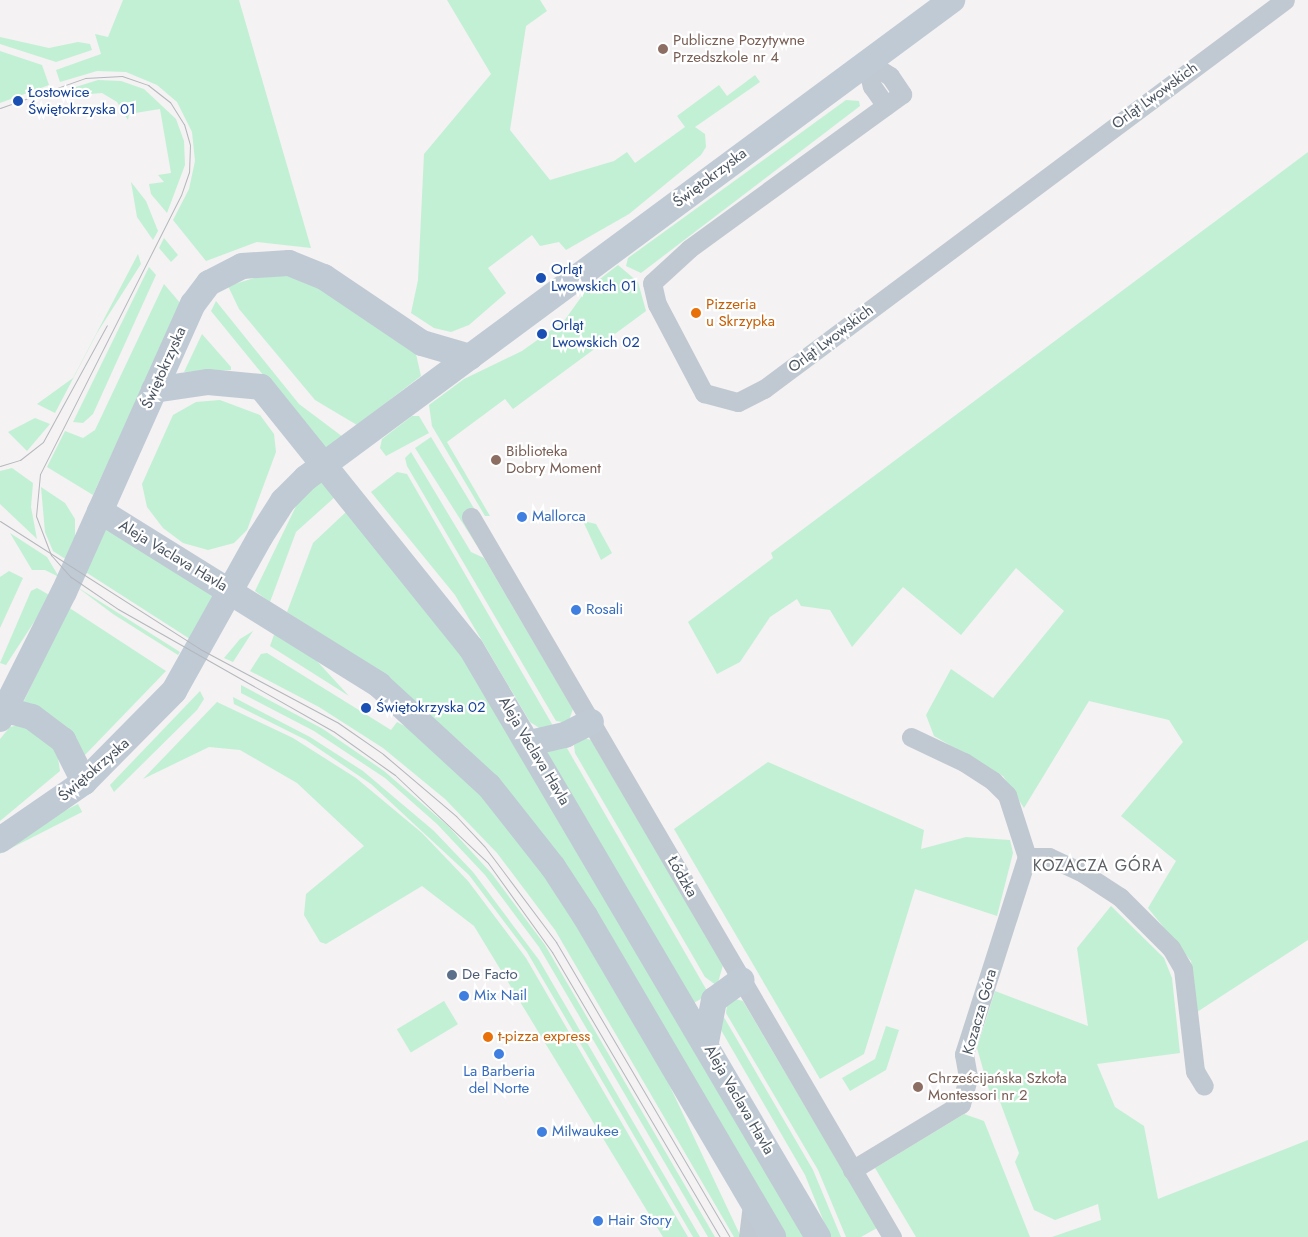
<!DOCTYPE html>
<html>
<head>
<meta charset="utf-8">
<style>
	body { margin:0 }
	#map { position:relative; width:1308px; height:1237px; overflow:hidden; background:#f4f2f2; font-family:Jost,sans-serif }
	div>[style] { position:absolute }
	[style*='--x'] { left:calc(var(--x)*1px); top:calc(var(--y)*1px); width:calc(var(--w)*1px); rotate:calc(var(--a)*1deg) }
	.green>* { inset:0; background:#c2f0d4; transform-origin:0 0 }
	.street>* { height:19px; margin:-9.5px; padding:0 9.5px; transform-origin:9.5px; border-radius:9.5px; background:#c0c9d1 }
	.secondary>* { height:26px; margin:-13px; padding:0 13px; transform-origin:13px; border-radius:13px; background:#c0cad5 }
	.tram>* { height:1px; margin:-0.5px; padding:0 0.5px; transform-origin:0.5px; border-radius:0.5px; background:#b4b7bc }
	.dots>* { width:14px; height:14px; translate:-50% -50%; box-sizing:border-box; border:2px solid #fff; border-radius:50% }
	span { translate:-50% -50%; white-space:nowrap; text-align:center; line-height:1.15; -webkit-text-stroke:4.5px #fff; paint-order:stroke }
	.education-label { font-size:15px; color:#785e54 }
	.left { translate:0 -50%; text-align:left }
	.transit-label { font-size:15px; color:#164399 }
	.street-label { font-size:15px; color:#4a5560 }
	.food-label { font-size:15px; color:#c56008 }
	.shop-label { font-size:15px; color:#366cbe }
	.service-label { font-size:15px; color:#4e5e75 }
	.neighbourhood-label { font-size:16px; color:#5e6267; letter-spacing:1px }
</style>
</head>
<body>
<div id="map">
	<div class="green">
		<div style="clip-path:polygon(123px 0,239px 0,311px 248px,257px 242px,206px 261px,173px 220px,189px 189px,195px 161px,192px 132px,177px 102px,157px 85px,126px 72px,97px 71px,60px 82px,56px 70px,101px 54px,95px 34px,108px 37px)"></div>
		<div style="clip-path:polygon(447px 0,540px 0,547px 11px,526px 26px,510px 130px,550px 180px,614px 161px,627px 152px,635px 163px,685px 127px,677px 116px,719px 85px,727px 96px,755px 75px,760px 82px,695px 127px,705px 134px,706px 147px,701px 155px,629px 214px,566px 250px,559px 242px,540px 246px,532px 235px,488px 268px,506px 293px,469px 325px,451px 332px,434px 328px,411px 313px,418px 280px,424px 154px,491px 74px)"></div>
		<div style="clip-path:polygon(0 37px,49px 48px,78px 42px,90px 44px,92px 50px,56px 62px,0 44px)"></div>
		<div style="clip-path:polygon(0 51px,42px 65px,49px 85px,0 103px)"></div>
		<div style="clip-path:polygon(98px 80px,121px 81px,144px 89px,176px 119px,184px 141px,185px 165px,167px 213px,151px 194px,149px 184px,164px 182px,158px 175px,171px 173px,160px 109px,129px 114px,128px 120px,117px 102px,102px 93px,65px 96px,63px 91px)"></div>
		<div style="clip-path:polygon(846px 100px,859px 101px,860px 106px,641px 273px,626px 266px,628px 258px)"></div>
		<div style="clip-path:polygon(1308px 152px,1308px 940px,1197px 1012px,1191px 961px,1148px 908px,1176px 861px,1121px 816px,1183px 742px,1169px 720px,1089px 701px,1024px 808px,1003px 776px,934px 736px,926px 715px,951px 669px,993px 698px,1064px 611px,1016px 568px,961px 635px,903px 587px,852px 647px,830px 610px,801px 606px,797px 599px,770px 617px,740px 662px,717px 674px,688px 622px,773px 558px,771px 553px)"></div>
		<div style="clip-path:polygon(131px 182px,146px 201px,158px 231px,153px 240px,137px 217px)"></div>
		<div style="clip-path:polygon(164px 238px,178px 255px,171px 262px,159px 248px)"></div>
		<div style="clip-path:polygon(138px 254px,141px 264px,97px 333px,55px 413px,37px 404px,73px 378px)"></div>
		<div style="clip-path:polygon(618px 265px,638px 282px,646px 311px,513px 409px,505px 399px,447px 442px,490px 516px,485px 516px,432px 426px,429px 405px,464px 379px,522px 351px,564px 321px,587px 289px)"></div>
		<div style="clip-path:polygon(149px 267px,156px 275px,93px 414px,83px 423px,73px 422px)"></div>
		<div style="clip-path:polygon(267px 274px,294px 277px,336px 297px,416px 354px,421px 376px,357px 425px,315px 400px,239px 309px,228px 286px)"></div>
		<div style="clip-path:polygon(164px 284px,181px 304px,93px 495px,47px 467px,65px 431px,83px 438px,95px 430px)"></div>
		<div style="clip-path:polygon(216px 301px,299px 404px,347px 440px,326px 452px,211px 311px)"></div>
		<div style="clip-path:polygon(202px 334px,231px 367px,231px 370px,184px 372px)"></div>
		<div style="clip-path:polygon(220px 400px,260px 415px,274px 434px,276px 452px,247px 530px,234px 543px,208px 550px,183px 543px,163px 528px,147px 507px,142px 484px,173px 415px,196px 402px)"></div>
		<div style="clip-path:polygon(412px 416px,419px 416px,429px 433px,386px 456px,380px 448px,382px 439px)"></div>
		<div style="clip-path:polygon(35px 418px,50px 424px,27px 451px,8px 432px)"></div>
		<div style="clip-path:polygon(431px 437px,475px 510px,481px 552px,415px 448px)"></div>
		<div style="clip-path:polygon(411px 452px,471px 552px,484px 558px,573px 709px,568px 723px,556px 721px,407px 466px,405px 458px)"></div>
		<div style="clip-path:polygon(12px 468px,33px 483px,31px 507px,37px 539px,0 504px,0 471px)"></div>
		<div style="clip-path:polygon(397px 472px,407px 474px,556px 731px,544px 731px,530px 722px,455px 595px,371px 492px)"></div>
		<div style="clip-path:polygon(318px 477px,336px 496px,296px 532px,270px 602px,255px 591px,299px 500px)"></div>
		<div style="clip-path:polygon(41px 487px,65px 503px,75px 519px,75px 538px,67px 560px,53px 551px,45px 532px)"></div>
		<div style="clip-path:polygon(347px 511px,453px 641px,807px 1237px,784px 1237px,466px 747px,348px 651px,287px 612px,313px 543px)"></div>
		<div style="clip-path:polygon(583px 521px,596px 524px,612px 553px,601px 560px)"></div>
		<div style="clip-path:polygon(103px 528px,217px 593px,190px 639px,84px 571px)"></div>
		<div style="clip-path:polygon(10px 533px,47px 557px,59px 577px,45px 570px,32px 570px)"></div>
		<div style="clip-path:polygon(9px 571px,23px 578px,0 628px,0 577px)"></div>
		<div style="clip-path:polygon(77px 587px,180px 652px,178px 655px,113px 614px)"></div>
		<div style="clip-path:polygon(37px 588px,51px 596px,6px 665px,0 663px,31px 591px)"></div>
		<div style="clip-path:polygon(68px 607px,166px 671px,83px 757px,23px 703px)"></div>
		<div style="clip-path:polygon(253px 631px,233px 662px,224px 658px,240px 639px)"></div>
		<div style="clip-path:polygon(275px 632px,304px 647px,349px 696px,270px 646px)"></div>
		<div style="clip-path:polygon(267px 653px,391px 730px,397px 722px,414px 731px,462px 771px,543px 870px,658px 1061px,741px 1237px,734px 1237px,555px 930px,497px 853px,445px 799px,383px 748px,319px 707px,250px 671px,261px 654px)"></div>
		<div style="clip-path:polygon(241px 685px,323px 729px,384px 771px,448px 826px,492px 874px,545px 945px,715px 1237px,708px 1237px,539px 947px,485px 875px,437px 824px,385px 778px,314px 731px,241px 693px)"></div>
		<div style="clip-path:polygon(200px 691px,204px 699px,197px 710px,114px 792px,110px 785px)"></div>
		<div style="clip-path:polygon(233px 697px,310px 737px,363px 771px,434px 831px,473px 872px,539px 960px,700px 1237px,693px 1237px,527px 952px,469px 875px,371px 784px,306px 740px,234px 704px)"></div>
		<div style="clip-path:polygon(217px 702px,293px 738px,356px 778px,422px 833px,468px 881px,526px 958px,688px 1237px,663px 1237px,474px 926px,422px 886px,326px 944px,320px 942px,304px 915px,306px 894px,364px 846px,297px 783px,240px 750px,209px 747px,143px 779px)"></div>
		<div style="clip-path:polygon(23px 724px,57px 751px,60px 771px,0 821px,0 739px,10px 727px)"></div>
		<div style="clip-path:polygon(584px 738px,591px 740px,723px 965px,717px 986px,705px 977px,575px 753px,574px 745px)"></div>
		<div style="left:564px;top:743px;width:290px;height:20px;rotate:60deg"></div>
		<div style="clip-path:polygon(768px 762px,924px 830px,921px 849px,966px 837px,1010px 840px,1013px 853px,997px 916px,915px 889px,864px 1054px,820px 1079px,674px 829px)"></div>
		<div style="left:78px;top:804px;width:9px;height:92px;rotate:63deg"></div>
		<div style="clip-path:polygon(1111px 906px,1164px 958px,1172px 978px,1180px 1053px,1097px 1064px,1115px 1107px,1144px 1126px,1158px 1199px,1308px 1140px,1308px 1237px,1052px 1237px,1101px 1220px,1098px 1204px,1055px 1220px,1034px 1210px,1015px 1162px,1019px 1153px,999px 1099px,991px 1097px,977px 1048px,995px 991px,1088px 1026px,1077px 948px)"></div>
		<div style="clip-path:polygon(728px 997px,743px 1001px,877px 1228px,861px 1237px,846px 1237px,818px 1170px,726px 1013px)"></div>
		<div style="left:444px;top:1001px;width:27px;height:55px;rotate:59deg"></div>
		<div style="clip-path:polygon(718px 1007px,813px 1170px,841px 1237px,830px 1237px,805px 1175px,721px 1030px)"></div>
		<div style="clip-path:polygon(886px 1026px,899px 1030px,886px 1070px,850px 1091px,842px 1078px,875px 1059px)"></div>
		<div style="clip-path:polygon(964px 1114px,984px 1121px,1030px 1237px,916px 1237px,875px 1168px)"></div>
	</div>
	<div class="street">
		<div style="--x:866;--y:61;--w:28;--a:32"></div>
		<div style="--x:890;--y:76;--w:22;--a:56"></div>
		<div style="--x:902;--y:94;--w:263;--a:144"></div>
		<div style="--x:689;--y:249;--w:50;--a:137.4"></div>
		<div style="--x:652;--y:283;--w:22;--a:77"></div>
		<div style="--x:657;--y:304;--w:101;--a:62.2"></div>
		<div style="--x:704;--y:393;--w:35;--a:15"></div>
		<div style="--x:738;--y:402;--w:29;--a:-27"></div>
		<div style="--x:764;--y:389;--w:650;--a:-36.75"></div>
		<div style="--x:866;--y:61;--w:26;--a:77"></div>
		<div style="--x:872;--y:86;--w:24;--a:55"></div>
		<div style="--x:471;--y:517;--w:834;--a:59.68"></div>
		<div style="--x:911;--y:737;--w:59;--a:25.3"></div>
		<div style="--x:964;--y:762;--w:35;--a:33"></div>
		<div style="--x:993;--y:781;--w:20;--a:45"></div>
		<div style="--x:1007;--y:795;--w:65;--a:72.1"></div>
		<div style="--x:852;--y:1170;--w:127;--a:-31.2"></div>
		<div style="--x:961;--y:1104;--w:28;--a:-75"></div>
		<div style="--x:968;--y:1077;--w:23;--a:-100"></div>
		<div style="--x:964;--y:1054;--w:207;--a:-72.3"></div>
		<div style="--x:1027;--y:857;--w:22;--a:0"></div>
		<div style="--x:1049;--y:857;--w:38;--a:25"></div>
		<div style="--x:1083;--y:873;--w:44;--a:33"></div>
		<div style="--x:1120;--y:897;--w:72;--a:45"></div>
		<div style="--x:1171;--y:948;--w:24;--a:60"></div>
		<div style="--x:1183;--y:969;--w:103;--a:83.3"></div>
		<div style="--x:1195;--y:1071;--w:17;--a:59"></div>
		<div style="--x:748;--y:1237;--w:35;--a:-83"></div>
	</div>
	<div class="secondary">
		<div style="--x:154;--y:390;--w:55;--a:-8.4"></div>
		<div style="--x:208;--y:382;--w:53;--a:5.4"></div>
		<div style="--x:261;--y:387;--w:335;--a:51.2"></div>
		<div style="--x:471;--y:648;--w:684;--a:59.5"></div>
		<div style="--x:100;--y:511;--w:329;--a:31.9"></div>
		<div style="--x:379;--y:685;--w:149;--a:42.6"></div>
		<div style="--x:489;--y:786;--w:103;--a:51.7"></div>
		<div style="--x:553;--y:867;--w:59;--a:56.9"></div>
		<div style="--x:585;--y:916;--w:372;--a:59.6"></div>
		<div style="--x:6;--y:710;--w:27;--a:15"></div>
		<div style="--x:32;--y:717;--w:39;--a:37"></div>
		<div style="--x:63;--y:740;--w:47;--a:63.4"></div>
		<div style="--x:0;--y:719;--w:142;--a:-63.3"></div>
		<div style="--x:64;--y:592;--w:316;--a:-65.9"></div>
		<div style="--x:193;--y:304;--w:26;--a:-53"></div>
		<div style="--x:209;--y:283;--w:37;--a:-27"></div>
		<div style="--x:242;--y:266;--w:47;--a:-3.7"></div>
		<div style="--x:289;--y:263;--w:38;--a:22"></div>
		<div style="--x:324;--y:277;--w:118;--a:34"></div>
		<div style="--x:422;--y:343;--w:50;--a:16.3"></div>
		<div style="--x:530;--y:743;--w:36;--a:-13"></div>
		<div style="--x:565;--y:735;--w:29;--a:-27"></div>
		<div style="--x:0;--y:840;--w:102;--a:-34.6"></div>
		<div style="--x:84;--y:782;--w:128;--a:-45.3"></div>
		<div style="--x:174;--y:691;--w:176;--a:-60.8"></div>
		<div style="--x:260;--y:537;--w:43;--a:-57.4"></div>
		<div style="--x:283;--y:501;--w:33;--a:-45"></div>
		<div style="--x:306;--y:478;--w:804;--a:-36.5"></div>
		<div style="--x:706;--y:1042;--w:43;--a:-79.2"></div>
		<div style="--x:714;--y:1000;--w:34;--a:-36"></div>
	</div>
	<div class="tram">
		<div style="--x:0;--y:108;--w:90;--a:-19.4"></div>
		<div style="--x:85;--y:78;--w:37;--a:-3"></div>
		<div style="--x:122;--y:76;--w:28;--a:19"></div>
		<div style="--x:148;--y:85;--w:28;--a:38"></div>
		<div style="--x:170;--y:102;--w:26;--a:58"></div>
		<div style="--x:184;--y:124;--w:22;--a:74"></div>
		<div style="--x:190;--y:145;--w:27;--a:92"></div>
		<div style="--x:189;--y:172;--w:24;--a:109"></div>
		<div style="--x:181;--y:195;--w:313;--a:116.8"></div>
		<div style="--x:40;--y:474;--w:42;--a:95.4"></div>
		<div style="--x:36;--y:516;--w:42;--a:69"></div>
		<div style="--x:51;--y:555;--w:30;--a:48"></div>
		<div style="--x:71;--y:577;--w:57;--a:34.2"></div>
		<div style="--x:118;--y:609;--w:247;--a:29.6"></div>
		<div style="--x:333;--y:731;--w:76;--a:35.4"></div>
		<div style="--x:395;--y:775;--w:128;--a:43.4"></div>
		<div style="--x:488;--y:863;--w:110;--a:54.3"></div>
		<div style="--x:552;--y:952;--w:331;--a:59.5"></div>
		<div style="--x:0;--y:466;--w:21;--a:-17"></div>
		<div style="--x:20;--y:460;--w:29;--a:-38"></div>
		<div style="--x:43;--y:442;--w:133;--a:-61.3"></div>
		<div style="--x:0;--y:521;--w:237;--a:32.6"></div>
		<div style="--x:200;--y:649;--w:155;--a:28.1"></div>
		<div style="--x:337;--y:722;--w:56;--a:34.8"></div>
		<div style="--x:383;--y:754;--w:96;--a:40.3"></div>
		<div style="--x:456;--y:816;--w:42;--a:46.9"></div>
		<div style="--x:485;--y:847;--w:119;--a:53.2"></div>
		<div style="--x:556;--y:942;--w:342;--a:59.5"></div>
	</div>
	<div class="dots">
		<div style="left:663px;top:49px;background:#8d6e63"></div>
		<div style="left:18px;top:101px;background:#1a4fb4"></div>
		<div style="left:541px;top:278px;background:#1a4fb4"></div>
		<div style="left:696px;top:313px;background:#e8710a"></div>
		<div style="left:542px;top:334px;background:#1a4fb4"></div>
		<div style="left:496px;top:460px;background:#8d6e63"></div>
		<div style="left:522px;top:517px;background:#3f7fe0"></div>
		<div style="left:576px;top:610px;background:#3f7fe0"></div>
		<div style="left:366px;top:708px;background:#1a4fb4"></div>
		<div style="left:452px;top:975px;background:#5c6f8a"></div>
		<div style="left:464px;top:996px;background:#3f7fe0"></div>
		<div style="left:488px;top:1037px;background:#e8710a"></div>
		<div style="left:499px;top:1054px;background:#3f7fe0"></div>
		<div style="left:918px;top:1087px;background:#8d6e63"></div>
		<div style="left:542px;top:1132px;background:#3f7fe0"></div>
		<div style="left:598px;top:1221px;background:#3f7fe0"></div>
	</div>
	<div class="education-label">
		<span class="left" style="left:673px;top:49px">Publiczne Pozytywne<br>Przedszkole nr 4</span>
		<span class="left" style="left:506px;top:460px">Biblioteka<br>Dobry Moment</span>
		<span class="left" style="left:928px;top:1087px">Chrześcijańska Szkoła<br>Montessori nr 2</span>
	</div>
	<div class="transit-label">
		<span class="left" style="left:28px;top:101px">Łostowice<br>Świętokrzyska 01</span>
		<span class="left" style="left:551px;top:278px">Orląt<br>Lwowskich 01</span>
		<span class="left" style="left:552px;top:334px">Orląt<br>Lwowskich 02</span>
		<span class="left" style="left:376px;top:708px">Świętokrzyska 02</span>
	</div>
	<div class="street-label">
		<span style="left:1155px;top:96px;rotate:-36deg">Orląt Lwowskich</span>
		<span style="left:710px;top:178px;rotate:-37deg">Świętokrzyska</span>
		<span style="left:831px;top:339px;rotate:-37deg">Orląt Lwowskich</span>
		<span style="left:164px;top:368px;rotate:-66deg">Świętokrzyska</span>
		<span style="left:173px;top:556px;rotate:31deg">Aleja Vaclava Havla</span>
		<span style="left:534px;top:751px;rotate:59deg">Aleja Vaclava Havla</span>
		<span style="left:94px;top:770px;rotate:-41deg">Świętokrzyska</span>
		<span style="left:682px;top:877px;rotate:60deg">Łódzka</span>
		<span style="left:980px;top:1012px;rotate:-74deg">Kozacza Góra</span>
		<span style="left:739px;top:1100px;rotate:60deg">Aleja Vaclava Havla</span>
	</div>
	<div class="food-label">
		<span class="left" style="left:706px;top:313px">Pizzeria<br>u Skrzypka</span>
		<span class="left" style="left:498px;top:1037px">t-pizza express</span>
	</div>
	<div class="shop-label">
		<span class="left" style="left:532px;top:517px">Mallorca</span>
		<span class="left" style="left:586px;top:610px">Rosali</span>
		<span class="left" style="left:474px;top:996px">Mix Nail</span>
		<span style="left:499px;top:1080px">La Barberia<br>del Norte</span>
		<span class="left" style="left:552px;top:1132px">Milwaukee</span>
		<span class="left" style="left:608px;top:1221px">Hair Story</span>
	</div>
	<div class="service-label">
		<span class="left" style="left:462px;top:975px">De Facto</span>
	</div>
	<div class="neighbourhood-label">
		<span style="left:1098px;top:866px">KOZACZA GÓRA</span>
	</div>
</div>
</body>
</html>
